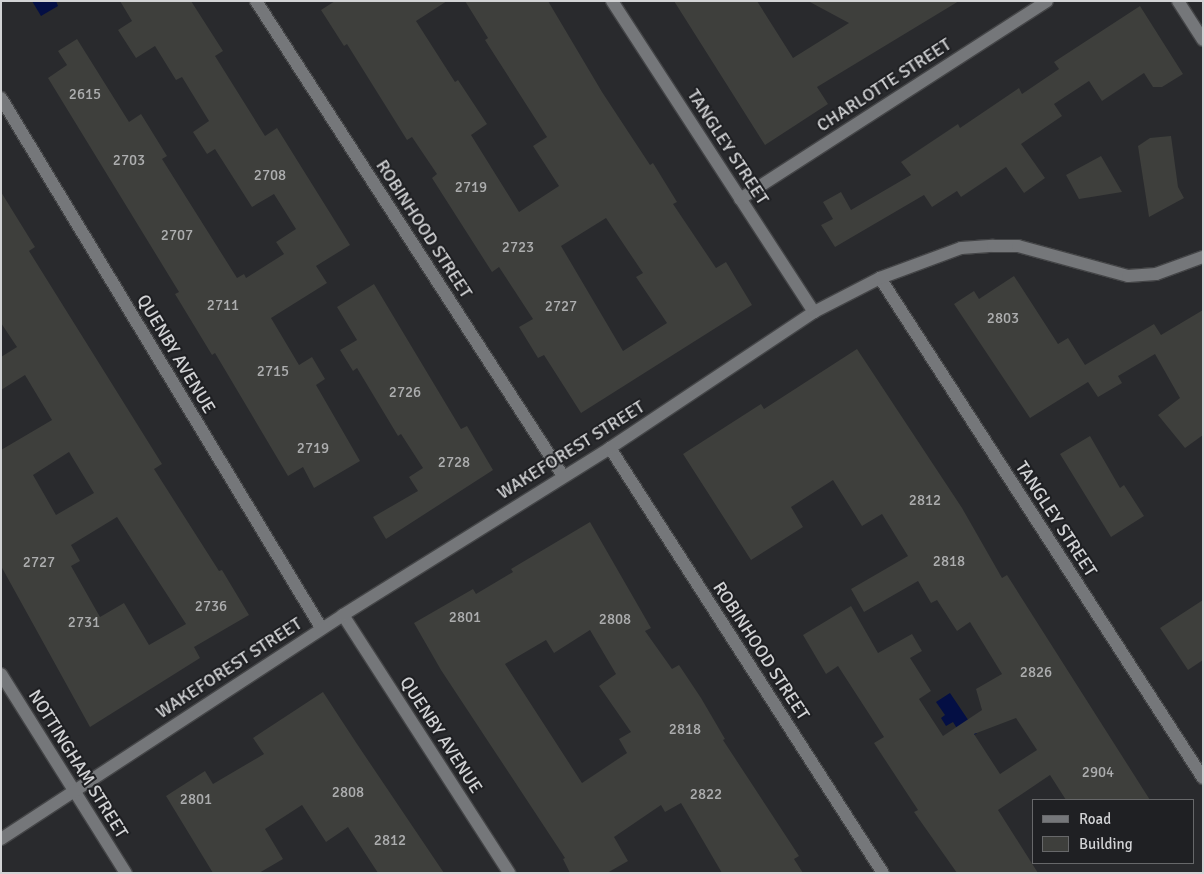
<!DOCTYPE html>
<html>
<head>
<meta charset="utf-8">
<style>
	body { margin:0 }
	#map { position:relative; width:1204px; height:874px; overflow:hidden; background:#292a2d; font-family:Signika,sans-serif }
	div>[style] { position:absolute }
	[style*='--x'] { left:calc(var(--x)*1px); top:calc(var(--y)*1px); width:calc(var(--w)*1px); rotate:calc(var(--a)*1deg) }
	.water>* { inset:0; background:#040f44 }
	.building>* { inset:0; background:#3e3f3c }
	.roads { filter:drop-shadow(1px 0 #444547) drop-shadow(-1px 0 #444547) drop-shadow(0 1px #444547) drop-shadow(0 -1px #444547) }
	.minor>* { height:12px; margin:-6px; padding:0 6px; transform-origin:6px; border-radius:6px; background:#75777a }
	span { translate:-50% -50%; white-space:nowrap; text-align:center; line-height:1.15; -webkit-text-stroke:4px #1f2023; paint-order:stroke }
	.number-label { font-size:15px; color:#adaeaf }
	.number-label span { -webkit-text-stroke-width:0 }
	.street-label { font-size:18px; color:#d2d3d5 }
	.frame { position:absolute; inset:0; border:2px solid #d2d3d5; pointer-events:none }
	.legend { position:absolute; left:1032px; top:799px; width:162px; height:65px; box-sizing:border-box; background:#1f2023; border:1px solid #67686a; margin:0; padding:6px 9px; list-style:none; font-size:15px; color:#d2d3d5 }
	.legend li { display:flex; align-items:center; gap:10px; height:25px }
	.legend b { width:25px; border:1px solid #67686a }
</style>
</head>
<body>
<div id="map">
	<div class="water">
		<div style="clip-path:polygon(32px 1px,56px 1px,58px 6px,41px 16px)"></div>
		<div style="clip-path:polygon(950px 693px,977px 733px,965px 741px,953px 722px,946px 726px,941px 718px,945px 715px,936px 702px)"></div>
	</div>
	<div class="building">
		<div style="clip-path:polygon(120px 1px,191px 1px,223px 51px,215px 56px,265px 136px,277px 128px,350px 245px,316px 266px,327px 283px,271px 318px,299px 365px,312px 357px,325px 379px,316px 385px,360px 461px,314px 488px,303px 467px,288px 476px,215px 353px,212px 355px,175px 294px,179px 292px,48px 78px,67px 65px,58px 51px,77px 39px,129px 122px,141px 114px,167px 156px,162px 159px,237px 278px,244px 274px,246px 278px,284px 254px,276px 242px,296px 229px,274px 194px,252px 207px,215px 149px,207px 154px,193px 132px,209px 121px,182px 77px,176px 80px,155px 46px,136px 58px,118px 30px,132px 21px)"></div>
		<div style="clip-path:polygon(evenodd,335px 1px,447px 1px,416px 21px,455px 82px,458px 80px,487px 124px,471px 135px,519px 212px,559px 186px,533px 146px,547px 137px,485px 40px,488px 38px,465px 1px,548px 1px,602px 92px,650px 165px,653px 163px,677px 202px,673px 204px,716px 268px,726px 262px,752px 305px,581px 413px,544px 355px,538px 358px,519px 327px,533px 319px,499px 267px,492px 272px,432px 178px,437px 174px,412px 137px,407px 140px,347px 44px,344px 46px,321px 10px,335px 1px,606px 218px,643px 273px,636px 277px,667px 323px,623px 351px,561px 246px,606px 218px)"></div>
		<div style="clip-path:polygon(674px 1px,757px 1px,793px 58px,849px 23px,808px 1px,959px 1px,817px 87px,828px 104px,765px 145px)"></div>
		<div style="clip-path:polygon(1140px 6px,1183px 74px,1162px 87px,1153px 87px,1144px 73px,1102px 101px,1089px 81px,1054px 104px,1062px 116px,1021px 144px,1045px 178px,1024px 193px,1006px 167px,961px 197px,957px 191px,932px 207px,924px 195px,835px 247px,821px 225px,833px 219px,823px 202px,841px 192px,851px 210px,911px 175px,901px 162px,958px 124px,960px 128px,1019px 88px,1022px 94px,1059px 69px,1054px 62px)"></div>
		<div style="clip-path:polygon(1171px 136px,1178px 187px,1184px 198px,1149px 217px,1138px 146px,1150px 138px)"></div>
		<div style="clip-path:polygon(1101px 156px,1122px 192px,1079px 199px,1066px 175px)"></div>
		<div style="clip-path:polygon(evenodd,1px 192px,35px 247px,29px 251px,162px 464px,154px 469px,219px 571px,222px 570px,249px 615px,194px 647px,200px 658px,90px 727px,1px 566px,1px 450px,52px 420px,25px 375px,1px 390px,1px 357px,17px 347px,1px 323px,1px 192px,69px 452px,94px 493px,56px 515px,33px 475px,69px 452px,1px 192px,117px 517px,186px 624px,149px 645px,124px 603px,100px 617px,71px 566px,80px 561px,71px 545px,117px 517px)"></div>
		<div style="clip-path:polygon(1014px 276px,1058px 344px,1068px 338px,1085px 365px,1154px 324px,1161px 335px,1203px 310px,1203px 435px,1185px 448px,1158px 415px,1180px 398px,1155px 354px,1118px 376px,1122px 383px,1098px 397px,1088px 382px,1030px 418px,954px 304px,974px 291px,979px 299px)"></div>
		<div style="clip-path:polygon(374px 284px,461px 429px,467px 426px,493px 470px,386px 539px,373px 517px,418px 491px,409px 477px,423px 468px,401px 434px,398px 436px,357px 368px,353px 371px,340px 350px,357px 340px,337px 307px)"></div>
		<div style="clip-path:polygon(evenodd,857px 349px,962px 508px,1002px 578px,1007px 575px,1150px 800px,1066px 800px,1050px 775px,998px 810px,1038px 873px,957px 873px,914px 812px,918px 810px,874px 743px,884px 737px,838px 666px,826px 674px,803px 635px,851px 606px,878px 653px,912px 634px,922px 651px,910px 658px,931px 691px,919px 699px,943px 736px,982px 710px,976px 689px,1002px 674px,970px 622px,957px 631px,937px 600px,931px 603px,918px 581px,864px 612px,851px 589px,908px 556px,882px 514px,862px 526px,833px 480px,791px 507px,803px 527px,751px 560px,683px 454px,761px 404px,764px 409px,857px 349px,1016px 718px,1037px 750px,1000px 774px,974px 734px,1016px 718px)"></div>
		<div style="clip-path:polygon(1090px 436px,1120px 488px,1124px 485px,1144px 516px,1111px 537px,1060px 454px)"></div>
		<div style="clip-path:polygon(evenodd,590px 522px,651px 628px,645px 631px,672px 669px,679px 665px,701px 698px,725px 739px,723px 740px,799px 856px,794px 859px,803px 873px,722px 873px,681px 803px,665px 812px,661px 805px,614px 837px,628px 861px,607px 873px,570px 873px,563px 859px,565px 858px,441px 670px,414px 623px,473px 589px,476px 594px,513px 572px,511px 569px,590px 522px,590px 630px,616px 674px,599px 686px,631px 732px,619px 739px,627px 753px,582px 783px,505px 664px,546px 640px,554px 653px,590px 630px)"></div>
		<div style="clip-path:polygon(1203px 600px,1203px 660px,1188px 670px,1160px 628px)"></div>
		<div style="clip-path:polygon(323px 692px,357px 744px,444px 873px,378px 873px,348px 827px,326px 842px,302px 805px,265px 829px,283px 859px,259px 873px,213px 873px,166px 796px,205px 771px,213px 784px,264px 754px,253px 738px)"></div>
	</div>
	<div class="roads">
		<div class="minor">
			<div style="--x:256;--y:1;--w:566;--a:57.12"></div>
			<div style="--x:612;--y:1;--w:371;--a:57"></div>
			<div style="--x:1178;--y:1;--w:46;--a:57.3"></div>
			<div style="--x:1;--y:98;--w:620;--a:58.85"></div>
			<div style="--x:740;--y:199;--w:365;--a:-32.8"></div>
			<div style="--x:880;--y:278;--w:595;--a:57.14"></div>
			<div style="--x:610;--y:448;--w:505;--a:57.29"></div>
			<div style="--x:343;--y:615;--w:307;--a:57.2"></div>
			<div style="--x:1;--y:674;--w:235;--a:57.9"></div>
			<div style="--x:1;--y:839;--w:409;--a:-33.2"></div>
			<div style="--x:343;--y:615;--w:315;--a:-32"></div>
			<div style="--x:610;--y:448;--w:245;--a:-33.7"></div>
			<div style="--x:814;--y:312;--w:74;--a:-27.3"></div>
			<div style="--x:880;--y:278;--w:86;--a:-20.3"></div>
			<div style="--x:961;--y:248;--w:32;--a:-4"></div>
			<div style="--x:993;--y:246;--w:25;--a:0"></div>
			<div style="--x:1018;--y:246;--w:114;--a:15.3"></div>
			<div style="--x:1128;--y:276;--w:28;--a:-4"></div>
			<div style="--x:1156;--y:274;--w:50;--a:-19.9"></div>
		</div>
	</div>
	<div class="number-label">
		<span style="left:85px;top:95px">2615</span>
		<span style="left:129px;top:161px">2703</span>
		<span style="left:270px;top:176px">2708</span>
		<span style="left:471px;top:188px">2719</span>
		<span style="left:177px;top:236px">2707</span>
		<span style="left:518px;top:248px">2723</span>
		<span style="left:223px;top:306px">2711</span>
		<span style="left:561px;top:307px">2727</span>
		<span style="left:1003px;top:319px">2803</span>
		<span style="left:273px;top:372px">2715</span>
		<span style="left:405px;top:393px">2726</span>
		<span style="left:313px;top:449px">2719</span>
		<span style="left:454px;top:463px">2728</span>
		<span style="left:925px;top:501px">2812</span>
		<span style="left:949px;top:562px">2818</span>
		<span style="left:39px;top:563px">2727</span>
		<span style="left:211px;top:607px">2736</span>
		<span style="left:465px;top:618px">2801</span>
		<span style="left:615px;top:620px">2808</span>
		<span style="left:84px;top:623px">2731</span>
		<span style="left:1036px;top:673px">2826</span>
		<span style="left:685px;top:730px">2818</span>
		<span style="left:1098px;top:773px">2904</span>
		<span style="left:348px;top:793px">2808</span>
		<span style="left:706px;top:795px">2822</span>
		<span style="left:196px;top:800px">2801</span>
		<span style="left:390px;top:841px">2812</span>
	</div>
	<div class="street-label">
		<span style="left:884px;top:85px;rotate:-33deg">CHARLOTTE STREET</span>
		<span style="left:728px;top:147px;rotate:57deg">TANGLEY STREET</span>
		<span style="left:424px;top:229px;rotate:57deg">ROBINHOOD STREET</span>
		<span style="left:176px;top:354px;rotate:59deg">QUENBY AVENUE</span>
		<span style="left:571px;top:450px;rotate:-32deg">WAKEFOREST STREET</span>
		<span style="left:1056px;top:519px;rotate:57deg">TANGLEY STREET</span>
		<span style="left:761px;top:651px;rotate:57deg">ROBINHOOD STREET</span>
		<span style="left:229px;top:668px;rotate:-33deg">WAKEFOREST STREET</span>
		<span style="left:441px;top:735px;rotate:57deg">QUENBY AVENUE</span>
		<span style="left:78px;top:764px;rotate:58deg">NOTTINGHAM STREET</span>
	</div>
	<div class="frame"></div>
	<ul class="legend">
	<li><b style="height:6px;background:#75777a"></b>Road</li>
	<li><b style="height:14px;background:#3e3f3c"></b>Building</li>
	</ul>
</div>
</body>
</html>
